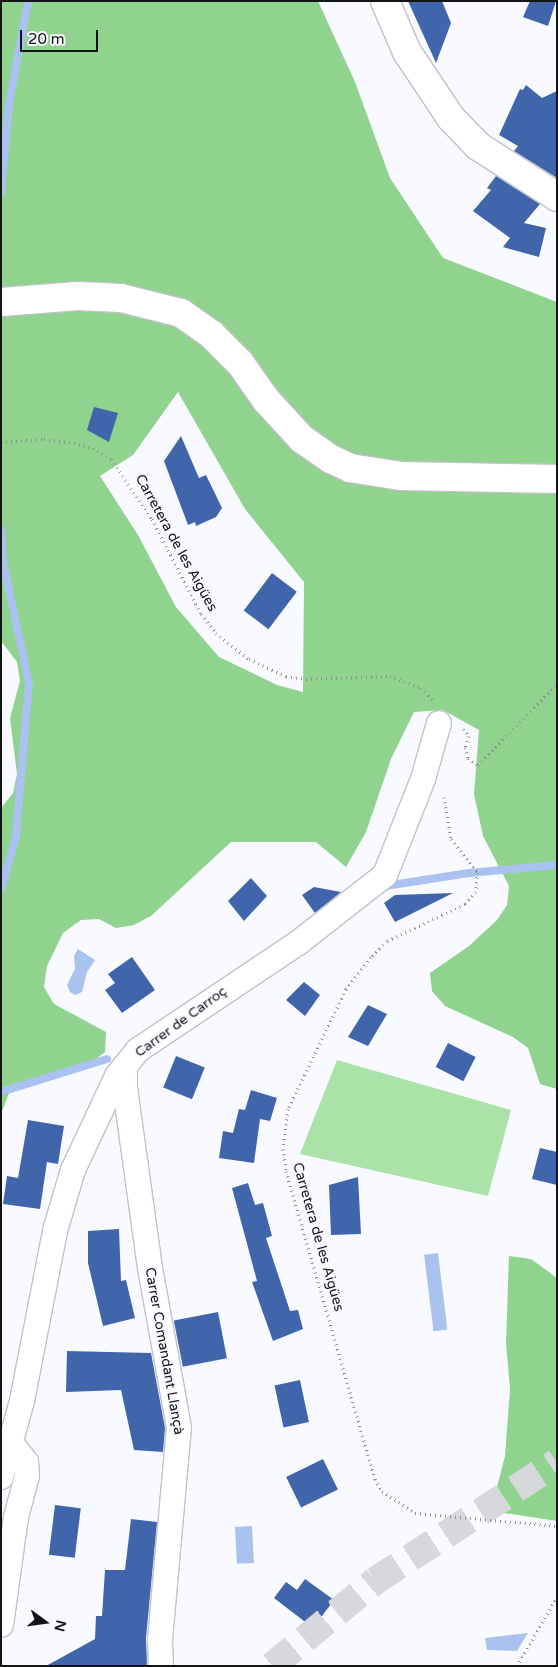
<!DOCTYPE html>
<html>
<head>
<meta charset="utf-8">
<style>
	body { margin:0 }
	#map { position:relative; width:558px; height:1667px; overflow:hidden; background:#f8faff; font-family:"Varela Round",sans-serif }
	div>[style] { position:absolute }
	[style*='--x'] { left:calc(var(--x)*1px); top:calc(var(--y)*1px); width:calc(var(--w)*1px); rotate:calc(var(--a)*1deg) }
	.green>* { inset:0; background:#aae2a8 }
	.forest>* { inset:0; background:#8fd38e }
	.water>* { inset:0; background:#a9c2f0; transform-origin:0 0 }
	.stream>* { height:8px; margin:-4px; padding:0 4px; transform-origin:4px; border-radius:4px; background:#a9c2f0 }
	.building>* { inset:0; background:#4065aa; transform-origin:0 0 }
	.trunk-tunnel>* { height:28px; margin-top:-14px; transform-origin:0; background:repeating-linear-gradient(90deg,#d6d8dc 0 28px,transparent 0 42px) }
	.path>* { height:3px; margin-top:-1.5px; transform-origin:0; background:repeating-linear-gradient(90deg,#8c8e91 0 1px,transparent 0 5px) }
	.roads { filter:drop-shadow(1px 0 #bfc2c8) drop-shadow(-1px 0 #bfc2c8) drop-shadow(0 1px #bfc2c8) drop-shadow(0 -1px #bfc2c8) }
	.minor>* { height:24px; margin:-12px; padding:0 12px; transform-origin:12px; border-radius:12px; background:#fff }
	.secondary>* { height:28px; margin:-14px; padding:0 14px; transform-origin:14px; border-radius:14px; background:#fff }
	span { translate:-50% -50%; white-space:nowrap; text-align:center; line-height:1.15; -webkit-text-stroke:5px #f8faff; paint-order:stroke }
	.street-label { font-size:14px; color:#131416 }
	.frame { position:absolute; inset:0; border:2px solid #131416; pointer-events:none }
	.north { position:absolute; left:20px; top:1597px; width:50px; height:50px; -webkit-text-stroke:4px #f8faff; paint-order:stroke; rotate:104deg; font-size:14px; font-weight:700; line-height:20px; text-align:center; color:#131416 }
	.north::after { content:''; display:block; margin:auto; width:18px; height:22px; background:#131416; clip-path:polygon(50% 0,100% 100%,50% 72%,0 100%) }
	.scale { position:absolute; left:20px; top:30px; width:78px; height:22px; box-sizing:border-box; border:2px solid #131416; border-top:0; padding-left:6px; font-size:15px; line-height:18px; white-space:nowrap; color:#131416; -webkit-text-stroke:4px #f8faff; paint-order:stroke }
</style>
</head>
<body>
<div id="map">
	<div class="green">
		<div style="clip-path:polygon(337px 1060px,511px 1110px,488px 1196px,300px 1154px)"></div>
	</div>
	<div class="forest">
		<div style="clip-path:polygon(evenodd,1px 1px,318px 1px,355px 82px,390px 178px,443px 258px,557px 302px,557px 1089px,540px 1084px,528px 1048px,513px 1037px,445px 1006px,432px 991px,430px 973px,469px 946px,497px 920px,507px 905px,509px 886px,483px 836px,474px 794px,479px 730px,443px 710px,414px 712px,391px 759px,366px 832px,346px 867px,316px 842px,231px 842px,151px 916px,134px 925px,116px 928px,99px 919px,81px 920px,63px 933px,47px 966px,44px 987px,54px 1004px,106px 1032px,105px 1052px,88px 1065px,69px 1073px,11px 1088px,1px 1114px,1px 808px,13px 793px,17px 774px,10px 718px,20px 681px,17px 662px,1px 641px,1px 1px,178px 392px,245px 509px,304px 582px,303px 692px,277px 685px,219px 657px,176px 607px,138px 535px,100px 476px,133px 455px,178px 392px)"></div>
		<div style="clip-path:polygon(509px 1256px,531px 1259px,557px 1278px,557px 1521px,491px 1511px,505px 1456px,510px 1389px,506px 1343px)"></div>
	</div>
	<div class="water">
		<div style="clip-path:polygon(78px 949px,95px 960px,87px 972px,82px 992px,75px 995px,70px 992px,67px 985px,75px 969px,74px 956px)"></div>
		<div style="left:438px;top:1253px;width:77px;height:14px;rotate:83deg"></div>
		<div style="left:252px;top:1526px;width:37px;height:17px;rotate:87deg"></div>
		<div style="clip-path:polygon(528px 1633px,517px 1651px,487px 1650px,485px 1638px)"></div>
	</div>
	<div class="stream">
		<div style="--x:1;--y:193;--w:89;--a:-84.9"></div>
		<div style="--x:9;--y:104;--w:105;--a:-79.5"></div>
		<div style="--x:1;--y:530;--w:32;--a:86"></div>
		<div style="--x:3;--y:562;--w:124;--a:77.9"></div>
		<div style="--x:29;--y:683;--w:154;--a:94.9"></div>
		<div style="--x:16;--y:836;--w:55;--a:105.8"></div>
		<div style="--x:385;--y:886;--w:85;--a:-8.8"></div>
		<div style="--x:469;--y:873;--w:88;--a:-5.2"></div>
		<div style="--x:1;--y:1092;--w:111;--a:-17.3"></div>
	</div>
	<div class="building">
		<div style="clip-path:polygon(408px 1px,442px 1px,451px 23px,436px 63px)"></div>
		<div style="clip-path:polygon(530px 1px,556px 1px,548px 26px,523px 17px)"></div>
		<div style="clip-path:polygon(526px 85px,542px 98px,557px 91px,557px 178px,514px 151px,518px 146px,499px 135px,520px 89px,523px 90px)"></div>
		<div style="clip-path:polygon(496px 176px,540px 204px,524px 223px,546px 228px,539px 257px,503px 247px,510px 238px,473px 211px,491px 190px,487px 188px)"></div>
		<div style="clip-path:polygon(94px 407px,118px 413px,109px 442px,87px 430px)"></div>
		<div style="clip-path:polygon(181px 436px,199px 478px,206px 475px,222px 508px,216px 517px,196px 526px,195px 522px,188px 525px,164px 461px)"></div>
		<div style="left:272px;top:573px;width:31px;height:47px;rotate:37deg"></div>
		<div style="clip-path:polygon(251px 878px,267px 896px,244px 921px,228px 901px)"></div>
		<div style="clip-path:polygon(314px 887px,341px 892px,315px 913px,302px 895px)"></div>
		<div style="clip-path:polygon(453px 893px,395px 922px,384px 903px,395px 895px)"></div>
		<div style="clip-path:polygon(132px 957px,155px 990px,122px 1013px,105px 990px,115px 983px,108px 974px)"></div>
		<div style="clip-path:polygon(304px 982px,320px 995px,305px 1016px,286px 1000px)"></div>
		<div style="clip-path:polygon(368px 1005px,387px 1014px,368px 1046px,348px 1037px)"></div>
		<div style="left:448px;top:1043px;width:31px;height:27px;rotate:27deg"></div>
		<div style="left:176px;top:1056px;width:31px;height:34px;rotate:22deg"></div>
		<div style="clip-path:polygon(251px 1090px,277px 1098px,270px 1121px,260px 1119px,254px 1163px,219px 1158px,223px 1131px,233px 1133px,239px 1109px,245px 1110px)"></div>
		<div style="clip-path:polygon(28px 1120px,64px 1126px,58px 1164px,47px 1162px,40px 1209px,3px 1204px,7px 1176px,18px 1178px)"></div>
		<div style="clip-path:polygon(540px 1148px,557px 1152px,557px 1185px,532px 1179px)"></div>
		<div style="clip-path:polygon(358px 1177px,361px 1234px,331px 1235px,329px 1185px)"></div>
		<div style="clip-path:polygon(248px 1183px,255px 1205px,263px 1203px,272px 1236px,266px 1238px,290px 1311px,298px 1310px,303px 1329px,273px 1341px,252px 1282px,257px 1281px,232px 1188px)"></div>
		<div style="clip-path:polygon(119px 1229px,121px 1281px,126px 1280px,135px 1318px,103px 1326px,88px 1263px,88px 1231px)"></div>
		<div style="left:218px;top:1312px;width:47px;height:45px;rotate:79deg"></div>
		<div style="clip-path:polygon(67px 1351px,151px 1353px,165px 1428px,163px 1452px,134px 1450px,121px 1390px,66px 1392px)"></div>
		<div style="left:300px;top:1380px;width:43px;height:26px;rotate:78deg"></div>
		<div style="left:323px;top:1459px;width:34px;height:41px;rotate:64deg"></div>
		<div style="left:55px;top:1505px;width:26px;height:50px;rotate:7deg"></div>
		<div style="clip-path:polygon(131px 1519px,157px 1522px,146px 1638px,147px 1666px,46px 1666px,95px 1639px,96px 1616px,102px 1616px,105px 1570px,125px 1570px)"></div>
		<div style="clip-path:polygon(305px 1579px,334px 1600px,313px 1628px,274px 1598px,286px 1582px,297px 1590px)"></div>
	</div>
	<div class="trunk-tunnel">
		<div style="--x:272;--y:1666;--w:134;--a:-39.5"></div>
		<div style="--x:375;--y:1581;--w:217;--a:-33.2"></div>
	</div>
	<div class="path">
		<div style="--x:1;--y:442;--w:43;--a:-4"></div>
		<div style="--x:44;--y:439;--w:25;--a:7"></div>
		<div style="--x:69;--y:442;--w:25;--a:14"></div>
		<div style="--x:93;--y:448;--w:21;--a:31"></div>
		<div style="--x:111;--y:459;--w:73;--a:55.7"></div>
		<div style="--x:152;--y:519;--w:107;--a:62.7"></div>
		<div style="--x:201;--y:614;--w:24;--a:52"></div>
		<div style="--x:216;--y:633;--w:42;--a:38.2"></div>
		<div style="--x:249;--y:659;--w:41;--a:24.7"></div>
		<div style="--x:286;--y:676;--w:20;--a:9"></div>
		<div style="--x:306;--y:679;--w:84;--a:-2"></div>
		<div style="--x:390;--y:676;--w:33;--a:21"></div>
		<div style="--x:421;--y:688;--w:16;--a:45"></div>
		<div style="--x:463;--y:729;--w:9;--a:49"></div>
		<div style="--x:469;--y:736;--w:12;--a:110"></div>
		<div style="--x:465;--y:747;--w:11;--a:75"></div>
		<div style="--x:468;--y:758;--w:12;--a:35"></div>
		<div style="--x:478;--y:765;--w:113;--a:-45.7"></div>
		<div style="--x:444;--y:797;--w:43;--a:80.5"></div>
		<div style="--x:451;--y:839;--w:42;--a:51.8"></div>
		<div style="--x:477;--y:872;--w:20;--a:93"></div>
		<div style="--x:476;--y:892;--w:16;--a:133"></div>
		<div style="--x:465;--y:904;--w:86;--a:154.6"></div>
		<div style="--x:387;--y:941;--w:23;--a:135"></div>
		<div style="--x:371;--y:957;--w:41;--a:128"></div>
		<div style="--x:346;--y:989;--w:133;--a:115.8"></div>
		<div style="--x:288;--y:1109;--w:40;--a:97.1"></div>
		<div style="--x:283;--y:1149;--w:22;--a:82"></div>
		<div style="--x:286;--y:1171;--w:321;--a:73.9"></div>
		<div style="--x:375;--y:1479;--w:14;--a:60"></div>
		<div style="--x:382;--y:1491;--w:40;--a:34"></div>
		<div style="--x:415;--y:1513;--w:143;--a:5.2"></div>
		<div style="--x:517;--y:1666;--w:80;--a:-59.9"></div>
	</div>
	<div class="roads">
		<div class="minor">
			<div style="--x:125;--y:1066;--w:22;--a:90"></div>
			<div style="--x:125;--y:1088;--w:182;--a:82.1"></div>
			<div style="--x:150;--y:1268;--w:162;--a:79.7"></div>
			<div style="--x:179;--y:1427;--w:213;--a:95.1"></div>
			<div style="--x:160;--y:1639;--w:27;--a:88"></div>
			<div style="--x:1;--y:1477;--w:79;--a:-74.6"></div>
			<div style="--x:22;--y:1401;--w:173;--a:-79"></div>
			<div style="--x:55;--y:1231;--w:64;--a:-73.6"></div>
			<div style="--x:73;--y:1170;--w:104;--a:-64.9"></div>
			<div style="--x:117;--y:1076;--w:33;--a:-51"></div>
			<div style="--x:138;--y:1050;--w:192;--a:-33.8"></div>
			<div style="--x:298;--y:943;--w:110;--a:-38"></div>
			<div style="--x:385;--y:875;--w:103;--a:-68.4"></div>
			<div style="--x:423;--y:779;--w:58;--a:-74.1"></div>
			<div style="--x:1;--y:1625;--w:109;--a:-82.1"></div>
			<div style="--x:16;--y:1517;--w:42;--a:-75"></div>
			<div style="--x:27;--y:1476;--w:14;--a:-94"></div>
			<div style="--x:26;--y:1462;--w:23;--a:-128"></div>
		</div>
		<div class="secondary">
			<div style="--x:385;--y:1;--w:56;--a:66.7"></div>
			<div style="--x:407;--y:52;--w:79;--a:56.3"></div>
			<div style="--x:451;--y:118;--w:39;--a:46"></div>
			<div style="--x:478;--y:146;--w:94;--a:32.8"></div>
			<div style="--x:1;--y:302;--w:77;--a:-4.5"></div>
			<div style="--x:78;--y:296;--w:43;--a:2.7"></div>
			<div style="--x:121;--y:298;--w:62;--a:14"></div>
			<div style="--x:181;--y:313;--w:37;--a:35"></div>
			<div style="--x:211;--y:334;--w:41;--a:45"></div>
			<div style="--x:240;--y:363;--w:45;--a:54.9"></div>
			<div style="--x:266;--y:400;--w:53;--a:47.3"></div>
			<div style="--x:302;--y:439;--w:35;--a:35"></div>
			<div style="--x:331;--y:459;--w:21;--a:25"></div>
			<div style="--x:350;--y:468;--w:52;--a:8.9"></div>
			<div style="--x:401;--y:476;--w:156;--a:1.1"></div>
		</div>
	</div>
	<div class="street-label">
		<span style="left:176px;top:543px;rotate:61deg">Carretera de les Aigües</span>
		<span style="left:181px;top:1022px;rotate:-36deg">Carrer de Carroç</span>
		<span style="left:318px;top:1237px;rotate:74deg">Carretera de les Aigües</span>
		<span style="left:164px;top:1351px;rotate:80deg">Carrer Comandant Llançà</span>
	</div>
	<div class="frame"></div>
	<div class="north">N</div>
	<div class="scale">20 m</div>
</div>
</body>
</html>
